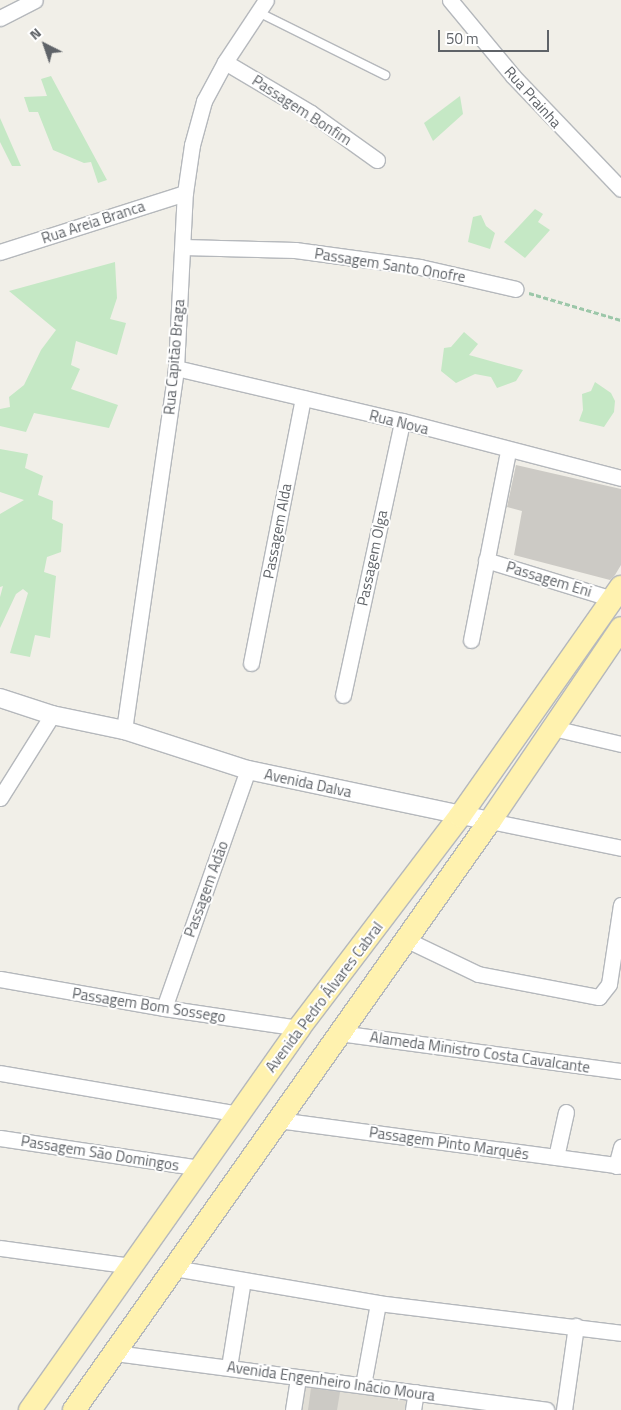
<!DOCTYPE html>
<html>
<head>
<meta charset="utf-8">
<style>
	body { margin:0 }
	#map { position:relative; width:621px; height:1410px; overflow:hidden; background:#f1efe8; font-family:"Titillium Web",sans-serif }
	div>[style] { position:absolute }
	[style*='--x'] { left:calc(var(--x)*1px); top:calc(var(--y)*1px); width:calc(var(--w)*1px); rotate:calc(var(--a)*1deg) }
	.education>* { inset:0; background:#e1ded6 }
	.green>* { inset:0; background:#c5e8c5 }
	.building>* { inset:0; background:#cccac5 }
	.path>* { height:2.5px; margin-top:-1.25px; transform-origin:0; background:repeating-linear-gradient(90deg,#9cc7a9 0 5px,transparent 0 7.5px) }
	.roads { filter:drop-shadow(1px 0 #b5b8bc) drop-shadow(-1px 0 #b5b8bc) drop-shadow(0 1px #b5b8bc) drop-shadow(0 -1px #b5b8bc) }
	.service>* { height:8px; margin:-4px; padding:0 4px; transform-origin:4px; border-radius:4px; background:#fff }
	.minor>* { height:15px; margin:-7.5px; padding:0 7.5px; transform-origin:7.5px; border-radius:7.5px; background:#fff }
	.tertiary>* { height:18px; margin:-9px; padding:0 9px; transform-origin:9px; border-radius:9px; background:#fff }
	.primary>* { height:22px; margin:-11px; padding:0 11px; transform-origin:11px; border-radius:11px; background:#fff2af }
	span { translate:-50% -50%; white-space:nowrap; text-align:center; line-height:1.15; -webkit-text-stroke:4px #fff; paint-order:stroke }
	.street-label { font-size:15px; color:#5f6368 }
	.north { position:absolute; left:20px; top:20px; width:50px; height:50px; -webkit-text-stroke:4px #fff; paint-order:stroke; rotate:319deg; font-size:14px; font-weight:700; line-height:20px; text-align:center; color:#5f6368 }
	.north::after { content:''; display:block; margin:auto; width:18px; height:22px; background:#5f6368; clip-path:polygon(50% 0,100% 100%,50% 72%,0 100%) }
	.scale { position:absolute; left:438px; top:30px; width:111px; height:22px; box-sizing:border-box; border:2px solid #5f6368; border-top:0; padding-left:6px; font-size:15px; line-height:18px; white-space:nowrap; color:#5f6368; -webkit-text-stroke:4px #fff; paint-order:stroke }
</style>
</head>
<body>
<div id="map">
	<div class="education">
		<div style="clip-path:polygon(303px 1384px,408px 1397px,406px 1410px,299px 1410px)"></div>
	</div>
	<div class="green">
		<div style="clip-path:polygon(51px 76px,107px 180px,98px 183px,91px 162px,84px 163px,53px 150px,38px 112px,29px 112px,24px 97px,47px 96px,41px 79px)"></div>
		<div style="clip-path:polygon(460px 96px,463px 114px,433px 141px,424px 123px)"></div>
		<div style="clip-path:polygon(0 118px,21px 166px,12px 166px,0 142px)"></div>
		<div style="clip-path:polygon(535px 209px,543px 214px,538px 222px,550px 230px,525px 258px,504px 242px)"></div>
		<div style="clip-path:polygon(481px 215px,486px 226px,495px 233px,490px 249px,468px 242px,473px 217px)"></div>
		<div style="clip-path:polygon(115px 262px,117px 298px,110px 319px,126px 323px,117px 355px,76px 341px,71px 365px,80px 369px,71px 389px,118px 405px,109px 428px,34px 413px,26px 432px,0 426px,0 409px,10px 407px,9px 397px,24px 385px,41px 350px,56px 330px,9px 291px)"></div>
		<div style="clip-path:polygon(464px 332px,478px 344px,469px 355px,523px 370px,516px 381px,497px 388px,491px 377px,475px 374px,456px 383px,441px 371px,444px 348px,451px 347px)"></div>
		<div style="clip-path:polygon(595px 382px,611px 393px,615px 401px,614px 412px,604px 427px,579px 421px,583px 410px,582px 394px,591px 391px)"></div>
		<div style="clip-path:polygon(0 449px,28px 454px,25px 468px,43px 476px,38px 495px,53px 501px,52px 519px,63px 524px,61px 552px,47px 557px,44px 572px,56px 576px,50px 638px,35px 635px,30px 657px,10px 653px,28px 593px,23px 589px,16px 594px,0 628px,0 597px,3px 586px,0 587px,0 514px,24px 500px,0 492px)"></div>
	</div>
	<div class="building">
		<div style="clip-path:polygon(516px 465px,621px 489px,621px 565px,615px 575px,610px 580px,514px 555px,522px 511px,507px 507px)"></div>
		<div style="clip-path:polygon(311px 1388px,340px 1392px,337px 1410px,308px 1410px)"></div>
	</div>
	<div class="path">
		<div style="--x:529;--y:293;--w:96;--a:16.4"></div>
	</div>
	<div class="roads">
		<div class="service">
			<div style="--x:258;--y:12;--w:142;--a:26.4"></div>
		</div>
		<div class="minor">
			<div style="--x:450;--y:0;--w:99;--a:50.3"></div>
			<div style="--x:513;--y:76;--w:156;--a:46.3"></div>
			<div style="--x:0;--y:18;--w:39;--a:-27"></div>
			<div style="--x:225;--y:62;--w:100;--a:30.7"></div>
			<div style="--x:311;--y:113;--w:81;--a:35.5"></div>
			<div style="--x:183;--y:247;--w:112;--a:1.5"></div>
			<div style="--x:295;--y:250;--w:126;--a:7.7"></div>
			<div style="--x:420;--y:267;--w:98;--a:12.9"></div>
			<div style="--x:0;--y:252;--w:194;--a:-17.7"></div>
			<div style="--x:176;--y:368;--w:232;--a:13.2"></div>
			<div style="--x:402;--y:421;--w:226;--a:14.6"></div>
			<div style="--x:486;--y:560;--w:133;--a:17.1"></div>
			<div style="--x:471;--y:640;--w:193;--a:-78.9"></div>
			<div style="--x:251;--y:663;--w:270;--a:-78.9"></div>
			<div style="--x:343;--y:695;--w:280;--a:-77.8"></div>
			<div style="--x:553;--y:728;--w:70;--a:13.2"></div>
			<div style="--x:124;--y:730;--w:366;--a:-81.8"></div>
			<div style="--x:176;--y:368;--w:175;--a:-87.1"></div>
			<div style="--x:185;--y:193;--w:49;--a:-81.7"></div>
			<div style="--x:192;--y:145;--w:46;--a:-74.7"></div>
			<div style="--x:204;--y:101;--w:44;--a:-61.7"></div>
			<div style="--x:225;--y:62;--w:74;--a:-56.5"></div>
			<div style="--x:0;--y:798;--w:98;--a:-57.9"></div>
			<div style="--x:490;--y:821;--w:134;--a:11.6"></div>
			<div style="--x:405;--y:939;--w:81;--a:25.6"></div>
			<div style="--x:478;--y:974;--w:123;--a:10.8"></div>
			<div style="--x:599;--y:997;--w:16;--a:-52"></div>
			<div style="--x:609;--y:984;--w:80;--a:-81.4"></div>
			<div style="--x:0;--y:979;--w:167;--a:10"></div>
			<div style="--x:164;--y:1008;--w:136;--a:8.4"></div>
			<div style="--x:164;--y:1008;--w:252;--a:-70.6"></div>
			<div style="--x:339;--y:1033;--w:285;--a:7.7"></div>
			<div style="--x:0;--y:1073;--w:242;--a:9.7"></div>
			<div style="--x:278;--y:1120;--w:346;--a:7.6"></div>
			<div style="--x:0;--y:1138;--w:202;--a:8.5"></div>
			<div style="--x:556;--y:1157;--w:46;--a:-77.5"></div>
			<div style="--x:616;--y:1166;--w:20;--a:-75"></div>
			<div style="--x:0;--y:1248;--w:132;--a:7.8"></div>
			<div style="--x:174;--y:1268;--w:207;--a:9.7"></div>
			<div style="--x:378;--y:1303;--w:245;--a:7"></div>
			<div style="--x:115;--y:1353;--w:435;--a:7.5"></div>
			<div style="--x:229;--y:1367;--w:88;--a:-80.9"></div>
			<div style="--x:363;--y:1385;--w:83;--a:-79.6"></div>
			<div style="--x:293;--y:1410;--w:32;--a:-81"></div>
			<div style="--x:413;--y:1410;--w:18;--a:-81"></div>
			<div style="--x:564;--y:1410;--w:85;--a:-81.9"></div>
		</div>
		<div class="tertiary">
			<div style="--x:0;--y:698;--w:55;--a:18.1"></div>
			<div style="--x:52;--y:715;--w:74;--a:11.8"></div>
			<div style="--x:124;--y:730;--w:130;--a:17.9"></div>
			<div style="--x:248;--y:770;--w:247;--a:11.9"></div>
		</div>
		<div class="primary">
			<div style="--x:30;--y:1410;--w:467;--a:-54.8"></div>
			<div style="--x:299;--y:1028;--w:266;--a:-52.8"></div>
			<div style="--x:460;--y:816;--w:280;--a:-54.9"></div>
			<div style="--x:74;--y:1410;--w:721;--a:-54.77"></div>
			<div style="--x:490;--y:821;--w:233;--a:-55.8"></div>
		</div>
	</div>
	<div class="street-label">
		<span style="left:533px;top:97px;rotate:48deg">Rua Prainha</span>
		<span style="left:302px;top:110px;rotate:33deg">Passagem Bonfim</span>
		<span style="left:93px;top:222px;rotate:-18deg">Rua Areia Branca</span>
		<span style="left:390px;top:265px;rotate:9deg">Passagem Santo Onofre</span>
		<span style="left:174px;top:357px;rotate:-85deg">Rua Capitão Braga</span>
		<span style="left:399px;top:422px;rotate:14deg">Rua Nova</span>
		<span style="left:277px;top:531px;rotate:-79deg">Passagem Alda</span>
		<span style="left:372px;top:558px;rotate:-78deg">Passagem Olga</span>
		<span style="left:549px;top:579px;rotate:17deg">Passagem Eni</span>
		<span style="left:308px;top:783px;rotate:12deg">Avenida Dalva</span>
		<span style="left:206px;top:889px;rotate:-70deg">Passagem Adão</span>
		<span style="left:324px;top:997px;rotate:-53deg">Avenida Pedro Álvares Cabral</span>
		<span style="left:149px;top:1005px;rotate:9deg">Passagem Bom Sossego</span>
		<span style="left:480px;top:1052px;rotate:8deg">Alameda Ministro Costa Cavalcante</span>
		<span style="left:449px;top:1143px;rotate:8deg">Passagem Pinto Marquês</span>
		<span style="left:100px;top:1153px;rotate:9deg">Passagem São Domingos</span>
		<span style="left:331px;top:1381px;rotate:8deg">Avenida Engenheiro Inácio Moura</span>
	</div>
	<div class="north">N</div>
	<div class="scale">50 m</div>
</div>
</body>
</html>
